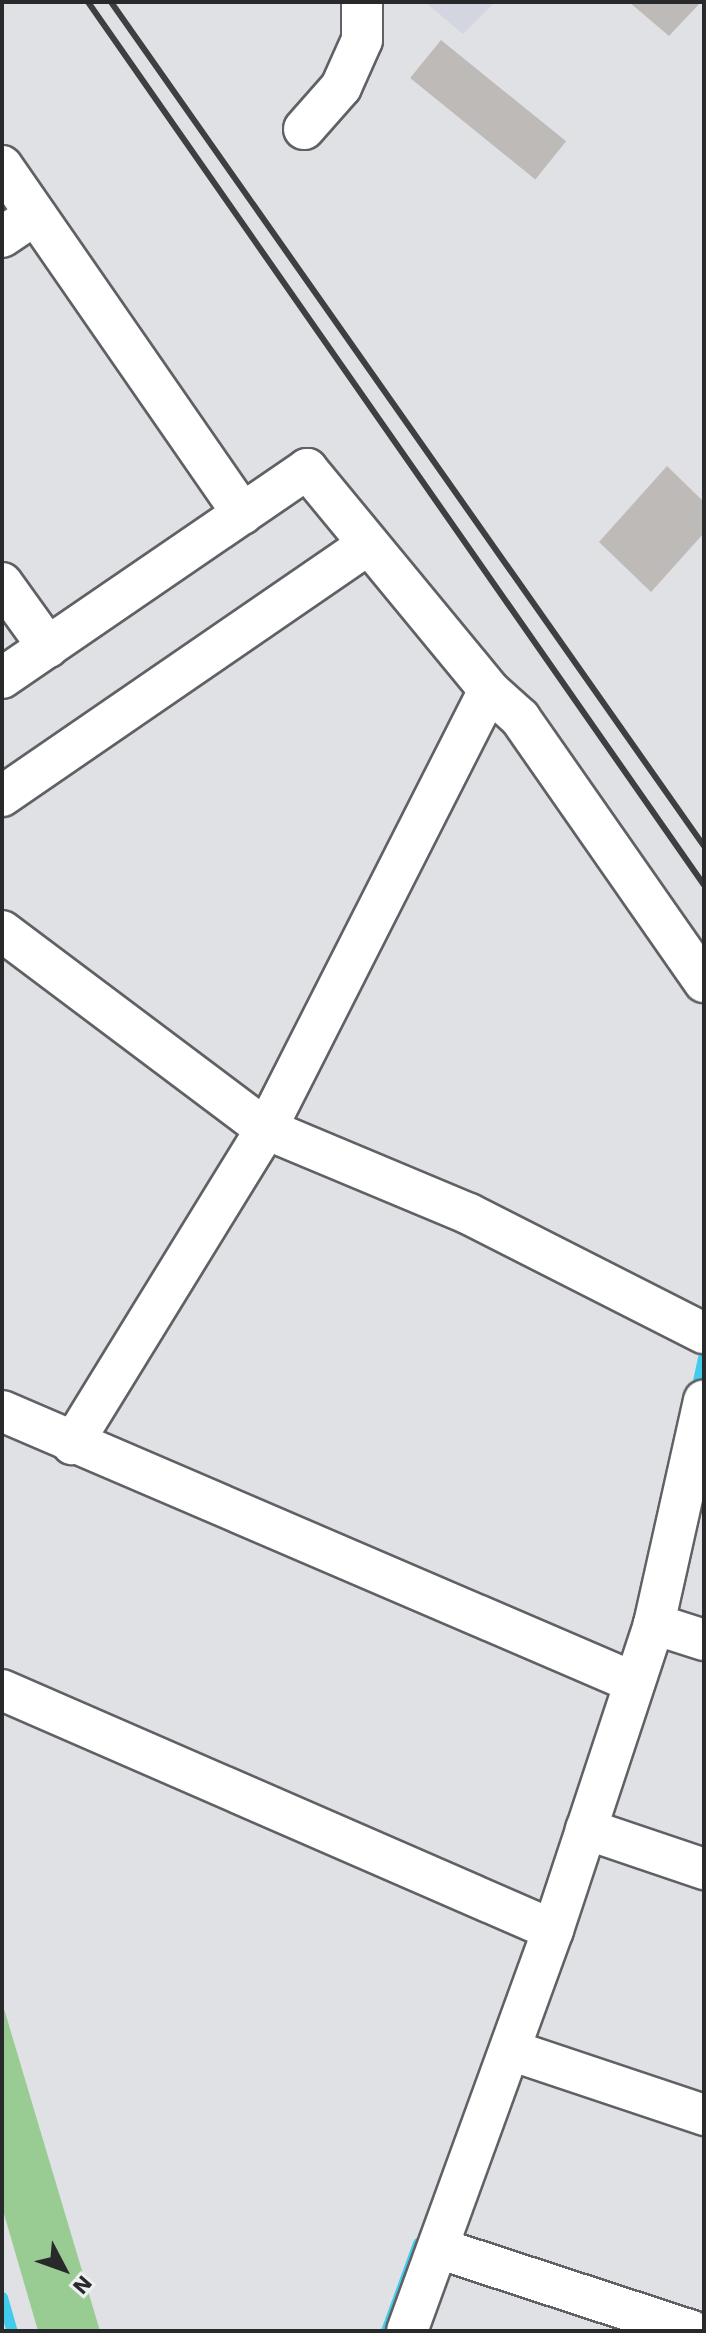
<!DOCTYPE html>
<html>
<head>
<meta charset="utf-8">
<style>
	body { margin:0 }
	#map { position:relative; width:706px; height:2333px; overflow:hidden; background:#e0e1e5; font-family:"Work Sans",sans-serif }
	div>[style] { position:absolute }
	[style*='--x'] { left:calc(var(--x)*1px); top:calc(var(--y)*1px); width:calc(var(--w)*1px); rotate:calc(var(--a)*1deg) }
	.built>* { inset:0; background:#d3d6e1 }
	.green>* { inset:0; background:#99cc92 }
	.stream>* { height:11px; margin:-5.5px; padding:0 5.5px; transform-origin:5.5px; border-radius:5.5px; background:#40ccea }
	.building>* { inset:0; background:#bebab8; transform-origin:0 0 }
	.roads { filter:drop-shadow(2px 0 #606165) drop-shadow(-2px 0 #606165) drop-shadow(0 2px #606165) drop-shadow(0 -2px #606165) }
	.street>* { height:40px; margin:-20px; padding:0 20px; transform-origin:20px; border-radius:20px; background:#fff }
	.rail>* { height:6px; margin:-3px; padding:0 3px; transform-origin:3px; border-radius:3px; background:#3e3f41 }
	span { translate:-50% -50%; white-space:nowrap; text-align:center; line-height:1.15; -webkit-text-stroke:6px #edeff2; paint-order:stroke }
	.frame { position:absolute; inset:0; border:4px solid #28292a; pointer-events:none }
	.north { position:absolute; left:24px; top:2229px; width:80px; height:80px; -webkit-text-stroke:6px #edeff2; paint-order:stroke; rotate:131deg; font-size:22px; font-weight:700; line-height:32px; text-align:center; color:#28292a }
	.north::after { content:''; display:block; margin:auto; width:28px; height:36px; background:#28292a; clip-path:polygon(50% 0,100% 100%,50% 72%,0 100%) }
</style>
</head>
<body>
<div id="map">
	<div class="built">
		<div style="clip-path:polygon(425px 2px,495px 2px,463px 34px)"></div>
	</div>
	<div class="green">
		<div style="clip-path:polygon(2px 2002px,100px 2331px,38px 2331px,2px 2207px)"></div>
	</div>
	<div class="stream">
		<div style="--x:695;--y:1395;--w:43;--a:-77.9"></div>
		<div style="--x:2;--y:2297;--w:35;--a:74"></div>
		<div style="--x:386;--y:2331;--w:94;--a:-70"></div>
	</div>
	<div class="building">
		<div style="clip-path:polygon(629px 2px,701px 2px,669px 36px)"></div>
		<div style="left:441px;top:40px;width:161px;height:49px;rotate:39deg"></div>
		<div style="clip-path:polygon(667px 466px,704px 502px,704px 533px,651px 592px,599px 542px)"></div>
	</div>
	<div class="roads">
		<div class="street">
			<div style="--x:304;--y:129;--w:56;--a:-48.6"></div>
			<div style="--x:341;--y:87;--w:51;--a:-65.9"></div>
			<div style="--x:362;--y:40;--w:38;--a:-90"></div>
			<div style="--x:2;--y:166;--w:423;--a:55.3"></div>
			<div style="--x:2;--y:237;--w:40;--a:-34"></div>
			<div style="--x:2;--y:583;--w:79;--a:54.3"></div>
			<div style="--x:2;--y:678;--w:370;--a:-34.4"></div>
			<div style="--x:307;--y:469;--w:286;--a:50.5"></div>
			<div style="--x:489;--y:690;--w:492;--a:116.9"></div>
			<div style="--x:266;--y:1129;--w:370;--a:121.6"></div>
			<div style="--x:489;--y:690;--w:42;--a:42.1"></div>
			<div style="--x:520;--y:718;--w:322;--a:55.1"></div>
			<div style="--x:2;--y:796;--w:444;--a:-34.5"></div>
			<div style="--x:2;--y:931;--w:330;--a:36.9"></div>
			<div style="--x:266;--y:1129;--w:220;--a:22.7"></div>
			<div style="--x:469;--y:1214;--w:263;--a:26.9"></div>
			<div style="--x:2;--y:1411;--w:687;--a:23.24"></div>
			<div style="--x:654;--y:1624;--w:52;--a:17.7"></div>
			<div style="--x:2;--y:1690;--w:601;--a:23.54"></div>
			<div style="--x:586;--y:1829;--w:125;--a:18.7"></div>
			<div style="--x:510;--y:2050;--w:205;--a:18.5"></div>
			<div style="--x:438;--y:2248;--w:267;--a:18.1"></div>
			<div style="--x:407;--y:2331;--w:427;--a:-70"></div>
			<div style="--x:553;--y:1930;--w:322;--a:-71.7"></div>
			<div style="--x:654;--y:1624;--w:229;--a:-77.4"></div>
		</div>
	</div>
	<div class="rail">
		<div style="--x:88;--y:2;--w:1077;--a:55.1"></div>
		<div style="--x:111;--y:2;--w:1031;--a:54.91"></div>
	</div>
	<div class="frame"></div>
	<div class="north">N</div>
</div>
</body>
</html>
